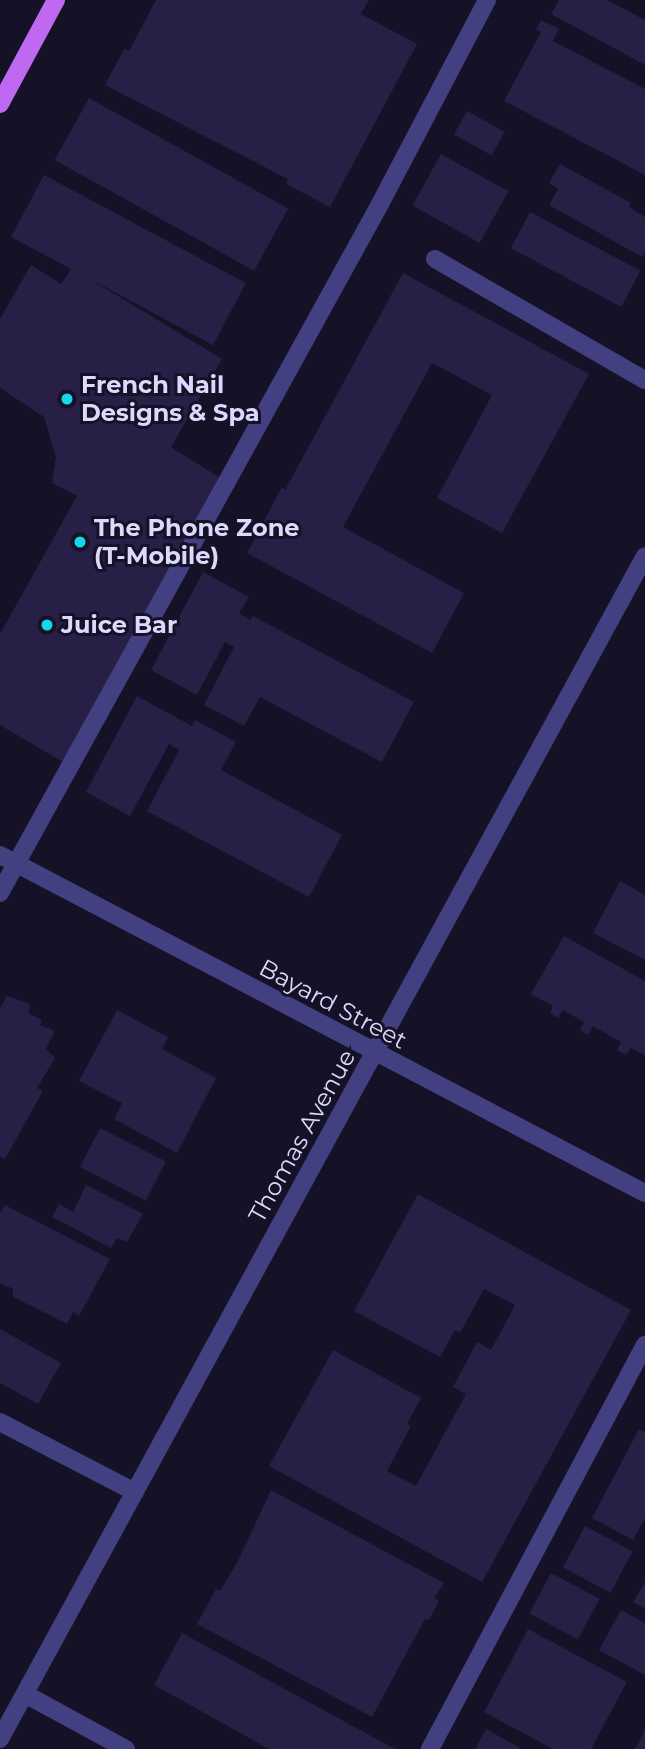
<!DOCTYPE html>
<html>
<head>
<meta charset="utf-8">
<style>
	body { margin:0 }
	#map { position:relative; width:645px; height:1749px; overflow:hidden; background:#151126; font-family:Montserrat,sans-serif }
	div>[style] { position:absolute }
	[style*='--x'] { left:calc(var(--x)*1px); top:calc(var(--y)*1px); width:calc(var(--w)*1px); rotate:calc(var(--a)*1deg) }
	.building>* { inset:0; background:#271f45; transform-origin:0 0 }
	.minor>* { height:18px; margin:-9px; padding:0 9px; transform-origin:9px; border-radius:9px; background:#434081 }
	.major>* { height:18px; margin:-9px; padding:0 9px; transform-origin:9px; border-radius:9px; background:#bf69f3 }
	.dots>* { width:19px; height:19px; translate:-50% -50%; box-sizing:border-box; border:4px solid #151126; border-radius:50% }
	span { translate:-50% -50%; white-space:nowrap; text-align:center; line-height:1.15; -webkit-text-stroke:6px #151126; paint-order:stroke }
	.poi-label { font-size:24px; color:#ddd9fc; font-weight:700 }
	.left { translate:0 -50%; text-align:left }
	.street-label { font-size:24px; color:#ddd9fc }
</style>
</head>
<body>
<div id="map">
	<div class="building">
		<div style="clip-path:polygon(156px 0,369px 0,361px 14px,417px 44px,330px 207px,286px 184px,288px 179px,105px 85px,124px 49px,129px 51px)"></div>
		<div style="clip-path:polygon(559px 0,607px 0,645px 20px,645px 65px,551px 14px)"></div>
		<div style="clip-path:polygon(541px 20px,559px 29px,553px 41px,645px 89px,645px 175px,504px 101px,541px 32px,536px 30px)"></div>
		<div style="left:89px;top:98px;width:228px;height:71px;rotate:29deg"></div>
		<div style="left:467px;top:111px;width:43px;height:27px;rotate:29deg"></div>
		<div style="left:441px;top:154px;width:77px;height:59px;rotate:29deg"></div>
		<div style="clip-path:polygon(560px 164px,631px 203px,629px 207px,645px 217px,645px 252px,642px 257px,549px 205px,558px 189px,549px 183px)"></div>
		<div style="clip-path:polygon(44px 175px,246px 283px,213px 345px,90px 279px,222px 359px,171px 447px,222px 479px,63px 762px,0 725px,0 634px,77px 496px,52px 483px,56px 457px,44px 417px,0 388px,0 319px,31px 265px,61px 284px,71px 269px,11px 237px)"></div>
		<div style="left:530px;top:212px;width:125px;height:41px;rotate:28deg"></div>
		<div style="clip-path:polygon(403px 273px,589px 374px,502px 533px,437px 498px,492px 395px,432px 363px,343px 527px,464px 593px,432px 653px,247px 553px,282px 487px,285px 490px)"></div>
		<div style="clip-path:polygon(203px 572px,249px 597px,239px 613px,250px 620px,253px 616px,414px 702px,382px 762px,260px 697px,244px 726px,204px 705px,234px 647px,225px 642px,197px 695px,151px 670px)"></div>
		<div style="clip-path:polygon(137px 696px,192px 726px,195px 720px,236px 742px,221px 770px,342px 835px,309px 897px,147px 811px,179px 750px,169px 744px,130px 816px,86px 792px)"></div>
		<div style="clip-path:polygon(620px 881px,645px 895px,645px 960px,593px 933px)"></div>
		<div style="clip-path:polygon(564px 936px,645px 981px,645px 1055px,631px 1048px,626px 1055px,617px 1050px,621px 1042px,593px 1026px,588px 1035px,580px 1030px,584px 1022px,563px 1010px,558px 1018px,550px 1013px,553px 1006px,531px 994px)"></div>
		<div style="clip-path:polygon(7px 996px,30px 1004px,29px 1014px,42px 1020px,40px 1025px,55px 1031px,46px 1049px,55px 1058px,37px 1088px,43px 1091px,5px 1159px,0 1157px,0 1008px)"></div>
		<div style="clip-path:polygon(117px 1010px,168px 1037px,162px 1049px,216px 1078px,177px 1153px,114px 1119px,122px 1103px,79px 1081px)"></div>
		<div style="left:100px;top:1128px;width:74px;height:44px;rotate:27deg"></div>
		<div style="clip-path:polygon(86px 1185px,143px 1214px,127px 1242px,117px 1238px,111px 1248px,52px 1217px,59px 1204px,73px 1212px)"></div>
		<div style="clip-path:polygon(418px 1194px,631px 1310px,482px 1582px,269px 1466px,333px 1350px,421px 1398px,407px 1424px,411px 1426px,387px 1471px,416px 1486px,466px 1394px,453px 1387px,477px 1342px,491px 1350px,515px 1305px,484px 1289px,460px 1333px,455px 1330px,440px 1357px,354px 1311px)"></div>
		<div style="clip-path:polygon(5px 1205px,110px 1259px,79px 1316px,73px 1312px,67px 1324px,13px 1297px,13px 1289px,0 1283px,0 1213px)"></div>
		<div style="clip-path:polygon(0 1329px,61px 1363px,38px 1404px,0 1383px)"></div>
		<div style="clip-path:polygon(639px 1429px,645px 1432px,645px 1518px,633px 1540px,592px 1518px)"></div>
		<div style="clip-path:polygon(271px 1490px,444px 1583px,434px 1598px,439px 1601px,429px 1620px,425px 1619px,372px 1717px,197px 1624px,216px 1589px,220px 1591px,238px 1561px)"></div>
		<div style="left:585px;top:1526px;width:54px;height:47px;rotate:28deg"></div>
		<div style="left:551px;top:1573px;width:55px;height:46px;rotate:28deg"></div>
		<div style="clip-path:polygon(645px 1582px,645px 1609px,633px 1602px)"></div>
		<div style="clip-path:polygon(621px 1610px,645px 1623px,645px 1675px,599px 1650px)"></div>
		<div style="clip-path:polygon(528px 1629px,627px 1682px,591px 1749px,553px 1749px,484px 1712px)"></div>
		<div style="clip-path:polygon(182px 1633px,395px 1749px,269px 1749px,154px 1685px)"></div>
		<div style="clip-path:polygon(486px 1729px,522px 1749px,475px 1749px)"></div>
		<div style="clip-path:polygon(645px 1730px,645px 1749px,635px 1749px)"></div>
	</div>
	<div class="minor">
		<div style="--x:435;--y:259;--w:242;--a:30"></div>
		<div style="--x:0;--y:855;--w:728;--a:27.66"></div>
		<div style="--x:0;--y:893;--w:787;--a:-61.12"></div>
		<div style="--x:380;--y:204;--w:230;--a:-62.3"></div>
		<div style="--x:0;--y:1422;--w:152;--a:27.4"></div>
		<div style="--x:25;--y:1694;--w:115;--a:28.6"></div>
		<div style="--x:0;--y:1739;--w:1347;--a:-61.4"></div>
		<div style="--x:430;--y:1749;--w:458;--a:-62"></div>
	</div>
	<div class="major">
		<div style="--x:0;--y:104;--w:118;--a:-61.7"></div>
	</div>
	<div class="dots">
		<div style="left:67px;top:399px;background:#15d6ec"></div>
		<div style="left:80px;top:542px;background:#15d6ec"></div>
		<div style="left:47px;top:625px;background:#15d6ec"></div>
	</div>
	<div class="poi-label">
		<span class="left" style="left:81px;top:399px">French Nail<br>Designs &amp; Spa</span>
		<span class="left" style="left:94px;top:542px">The Phone Zone<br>(T-Mobile)</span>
		<span class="left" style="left:61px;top:625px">Juice Bar</span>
	</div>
	<div class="street-label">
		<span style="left:333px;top:1004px;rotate:28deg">Bayard Street</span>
		<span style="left:302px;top:1136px;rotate:-61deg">Thomas Avenue</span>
	</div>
</div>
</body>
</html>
